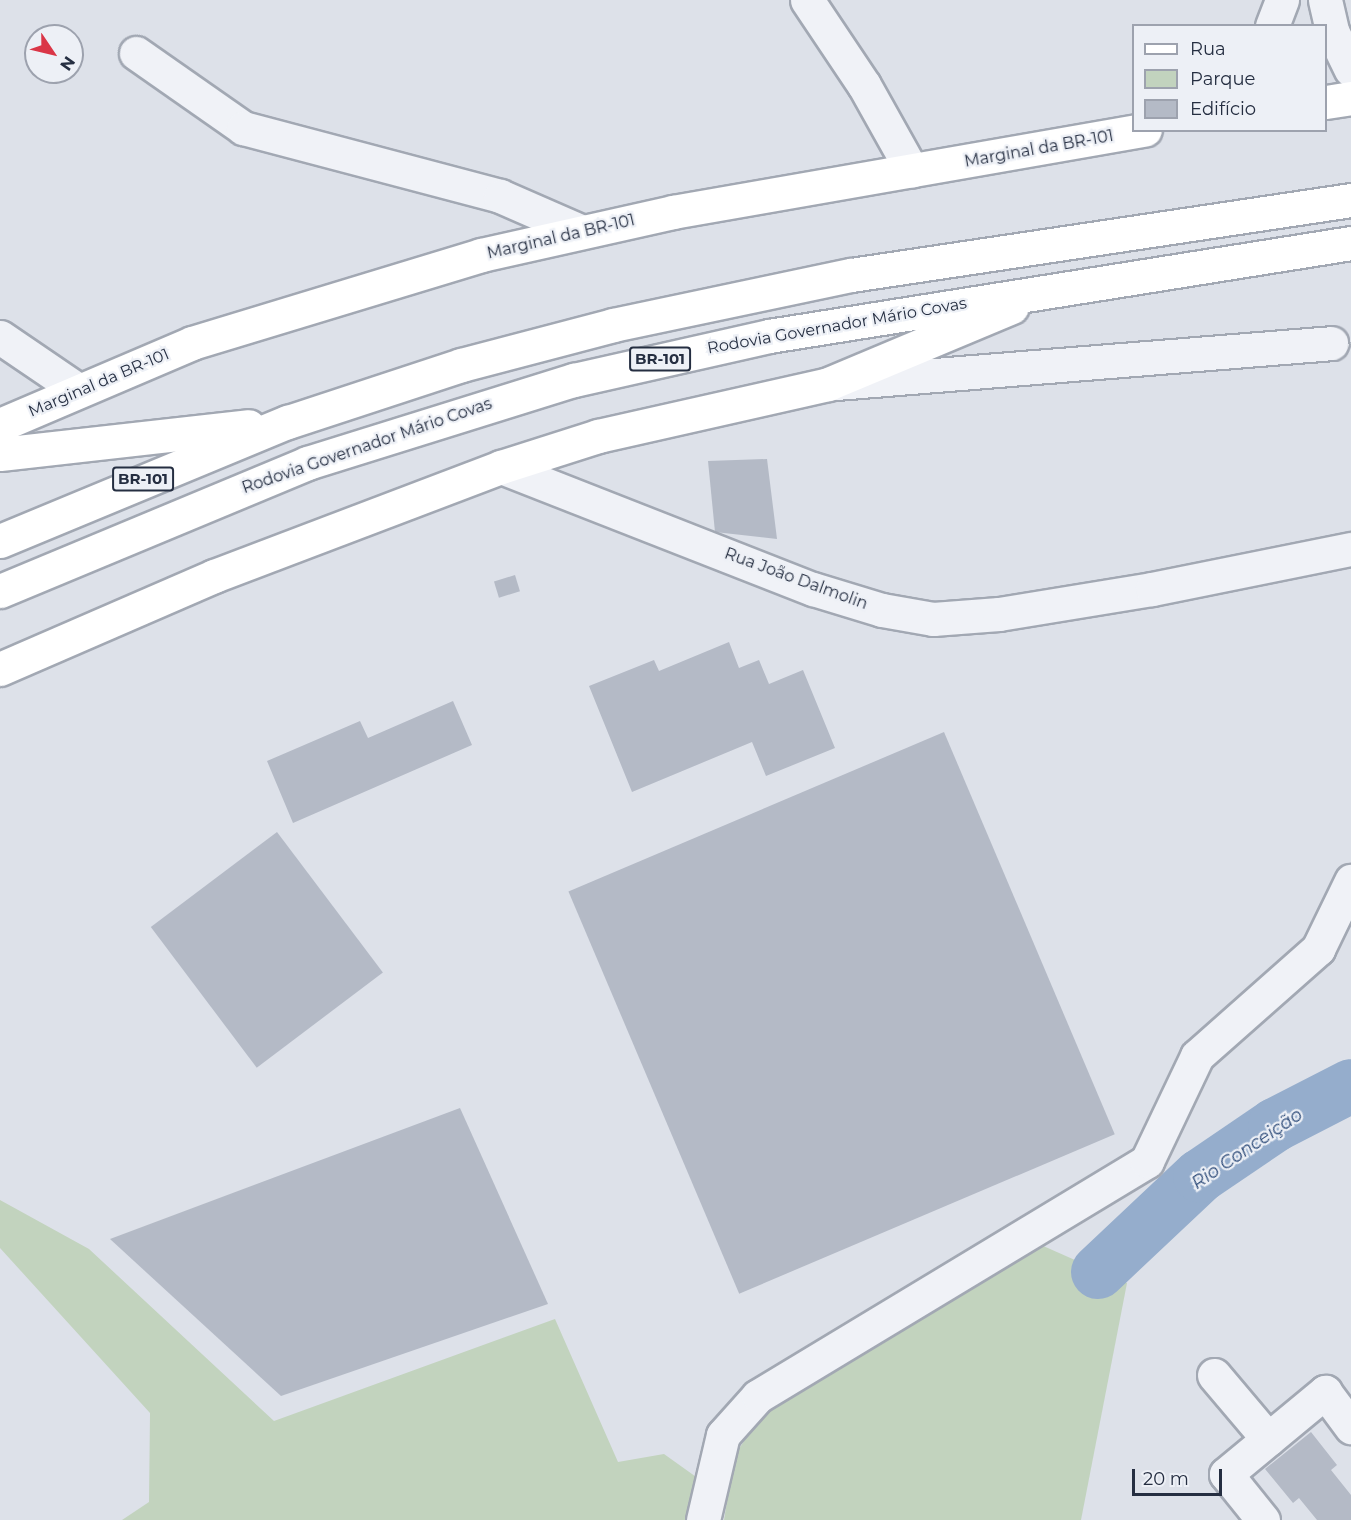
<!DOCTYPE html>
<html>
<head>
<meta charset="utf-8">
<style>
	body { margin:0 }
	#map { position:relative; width:1351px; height:1520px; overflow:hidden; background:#dde1e9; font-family:Montserrat,sans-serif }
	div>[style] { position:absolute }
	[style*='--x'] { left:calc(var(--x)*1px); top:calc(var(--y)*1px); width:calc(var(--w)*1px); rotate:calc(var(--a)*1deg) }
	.green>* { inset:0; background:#c2d3be }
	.river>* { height:54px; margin:-27px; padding:0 27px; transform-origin:27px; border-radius:27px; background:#95adcc }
	.building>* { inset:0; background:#b4bac6; transform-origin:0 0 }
	.roads { filter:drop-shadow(2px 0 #a2a8b3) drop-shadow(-2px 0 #a2a8b3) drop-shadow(0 2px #a2a8b3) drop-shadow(0 -2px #a2a8b3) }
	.minor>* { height:33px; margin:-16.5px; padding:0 16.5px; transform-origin:16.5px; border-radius:16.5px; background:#f0f2f7 }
	.major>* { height:33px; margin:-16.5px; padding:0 16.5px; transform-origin:16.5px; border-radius:16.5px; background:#fff }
	.highway>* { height:33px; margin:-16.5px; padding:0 16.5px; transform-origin:16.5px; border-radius:16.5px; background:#fff }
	span { translate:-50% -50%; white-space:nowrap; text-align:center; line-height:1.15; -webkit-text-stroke:4.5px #edf0f6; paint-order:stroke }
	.shield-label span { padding:2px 4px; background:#edf0f6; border:2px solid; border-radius:4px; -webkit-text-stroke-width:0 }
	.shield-label { font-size:15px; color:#252e41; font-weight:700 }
	.street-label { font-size:16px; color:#252e41 }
	.water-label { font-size:18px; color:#2c4a78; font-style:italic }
	.legend { position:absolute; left:1132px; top:24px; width:195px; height:108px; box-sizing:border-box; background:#edf0f6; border:2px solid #9da2ae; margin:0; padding:8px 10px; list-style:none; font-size:18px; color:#252e41 }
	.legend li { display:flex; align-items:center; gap:12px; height:30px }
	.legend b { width:30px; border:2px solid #9da2ae }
	.north { position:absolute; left:24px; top:24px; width:60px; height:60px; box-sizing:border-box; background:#edf0f6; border:2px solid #9da2ae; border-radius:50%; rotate:125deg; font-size:16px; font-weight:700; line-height:24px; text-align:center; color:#252e41 }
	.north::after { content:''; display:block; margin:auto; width:21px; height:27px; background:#da3647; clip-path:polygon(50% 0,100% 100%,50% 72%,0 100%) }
	.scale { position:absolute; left:1132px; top:1469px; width:90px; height:27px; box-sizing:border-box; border:3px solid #252e41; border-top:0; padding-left:8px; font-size:18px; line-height:21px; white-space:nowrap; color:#252e41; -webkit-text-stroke:4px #edf0f6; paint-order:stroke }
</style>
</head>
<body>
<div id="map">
	<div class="green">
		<div style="clip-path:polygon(0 1200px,89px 1249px,274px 1421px,555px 1319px,618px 1462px,664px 1454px,699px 1479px,693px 1520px,122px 1520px,149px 1502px,150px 1413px,0 1248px)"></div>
		<div style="clip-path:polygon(1041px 1245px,1127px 1283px,1081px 1520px,724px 1520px,734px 1456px,767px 1407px)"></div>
	</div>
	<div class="river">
		<div style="--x:1098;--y:1272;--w:140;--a:-43.3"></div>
		<div style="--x:1200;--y:1176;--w:91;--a:-34.2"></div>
		<div style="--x:1275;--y:1125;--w:85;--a:-27.2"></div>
	</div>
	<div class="building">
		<div style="clip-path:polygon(767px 459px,777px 539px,715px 532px,708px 461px)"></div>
		<div style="left:515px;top:575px;width:17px;height:22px;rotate:73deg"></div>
		<div style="clip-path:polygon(729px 642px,739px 668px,759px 660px,769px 684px,803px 670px,835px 748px,766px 776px,752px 742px,632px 792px,589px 686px,654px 660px,659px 671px)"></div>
		<div style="clip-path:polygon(453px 701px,472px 745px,293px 823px,267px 761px,360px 721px,368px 738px)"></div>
		<div style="left:944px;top:732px;width:437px;height:408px;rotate:67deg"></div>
		<div style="left:277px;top:832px;width:176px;height:158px;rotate:53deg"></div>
		<div style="clip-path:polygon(460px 1108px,548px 1304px,281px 1396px,110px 1239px)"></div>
		<div style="clip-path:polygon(1311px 1432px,1337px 1465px,1331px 1470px,1351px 1495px,1351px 1520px,1317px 1520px,1299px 1498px,1293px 1503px,1265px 1469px)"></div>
	</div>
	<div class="roads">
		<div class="minor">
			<div style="--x:807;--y:0;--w:102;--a:56.2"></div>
			<div style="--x:864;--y:85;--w:98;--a:60.8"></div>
			<div style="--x:1325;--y:0;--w:32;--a:77"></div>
			<div style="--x:1332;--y:31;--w:43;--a:64"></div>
			<div style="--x:1272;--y:26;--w:28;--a:-69"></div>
			<div style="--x:136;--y:53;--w:131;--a:35"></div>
			<div style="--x:243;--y:128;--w:266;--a:14.8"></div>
			<div style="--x:500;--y:196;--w:87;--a:23.6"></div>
			<div style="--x:0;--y:337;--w:94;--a:34.2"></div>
			<div style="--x:836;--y:383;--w:497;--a:-4.6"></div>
			<div style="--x:501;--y:467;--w:335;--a:21.4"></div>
			<div style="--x:813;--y:589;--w:72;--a:16.9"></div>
			<div style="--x:882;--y:610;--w:52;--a:10"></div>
			<div style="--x:933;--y:619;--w:66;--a:-4.3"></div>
			<div style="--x:999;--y:614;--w:155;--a:-9.3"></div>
			<div style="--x:1152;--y:589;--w:203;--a:-11.4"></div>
			<div style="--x:1214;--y:1375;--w:84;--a:49.8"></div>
			<div style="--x:703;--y:1520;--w:87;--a:-76.8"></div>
			<div style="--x:723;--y:1435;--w:52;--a:-48.1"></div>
			<div style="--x:758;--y:1396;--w:454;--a:-31.1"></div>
			<div style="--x:1147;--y:1161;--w:116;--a:-64.5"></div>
			<div style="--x:1197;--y:1056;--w:162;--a:-41.5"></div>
			<div style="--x:1318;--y:949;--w:76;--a:-64.1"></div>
			<div style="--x:1263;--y:1520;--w:59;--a:-128.8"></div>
			<div style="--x:1226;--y:1474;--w:129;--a:-39.6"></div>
			<div style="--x:1325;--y:1392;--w:44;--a:53.4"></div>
		</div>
		<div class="major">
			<div style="--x:1326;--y:102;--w:25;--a:-9"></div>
			<div style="--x:0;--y:425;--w:209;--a:-23.1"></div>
			<div style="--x:192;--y:343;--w:302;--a:-16.9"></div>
			<div style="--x:481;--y:255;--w:197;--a:-12.6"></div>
			<div style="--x:673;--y:212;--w:479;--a:-9.9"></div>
			<div style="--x:0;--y:669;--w:233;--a:-23.5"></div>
			<div style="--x:214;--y:576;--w:307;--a:-20.8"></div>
			<div style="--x:501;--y:467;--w:102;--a:-17.7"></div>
			<div style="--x:598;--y:436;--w:236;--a:-12.7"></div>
		</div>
		<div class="highway">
			<div style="--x:828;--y:384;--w:199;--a:-22.7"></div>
			<div style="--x:0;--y:454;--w:250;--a:-6.4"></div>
			<div style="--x:0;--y:541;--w:312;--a:-22.5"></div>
			<div style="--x:288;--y:422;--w:182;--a:-18.2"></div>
			<div style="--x:461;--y:365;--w:157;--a:-14.7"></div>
			<div style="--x:613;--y:325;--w:243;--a:-11.9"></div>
			<div style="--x:851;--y:275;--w:506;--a:-8.53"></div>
			<div style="--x:0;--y:591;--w:333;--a:-22.6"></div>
			<div style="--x:307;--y:463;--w:280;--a:-17.3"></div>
			<div style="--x:574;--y:380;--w:200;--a:-12.7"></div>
			<div style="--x:769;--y:336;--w:589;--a:-9.08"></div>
		</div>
	</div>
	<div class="shield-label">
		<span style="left:660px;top:359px">BR-101</span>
		<span style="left:143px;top:479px">BR-101</span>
	</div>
	<div class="street-label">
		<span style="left:1039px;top:149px;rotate:-10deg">Marginal da BR-101</span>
		<span style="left:561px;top:237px;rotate:-13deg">Marginal da BR-101</span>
		<span style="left:837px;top:326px;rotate:-10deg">Rodovia Governador Mário Covas</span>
		<span style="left:99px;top:383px;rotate:-23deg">Marginal da BR-101</span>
		<span style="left:367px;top:446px;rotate:-19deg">Rodovia Governador Mário Covas</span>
		<span style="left:796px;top:579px;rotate:20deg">Rua João Dalmolin</span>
	</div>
	<div class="water-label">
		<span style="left:1247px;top:1149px;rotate:-34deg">Rio Conceição</span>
	</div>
	<ul class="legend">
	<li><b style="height:8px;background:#fff"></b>Rua</li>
	<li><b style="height:16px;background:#c2d3be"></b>Parque</li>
	<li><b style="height:16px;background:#b4bac6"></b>Edifício</li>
	</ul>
	<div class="north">N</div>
	<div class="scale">20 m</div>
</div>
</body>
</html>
